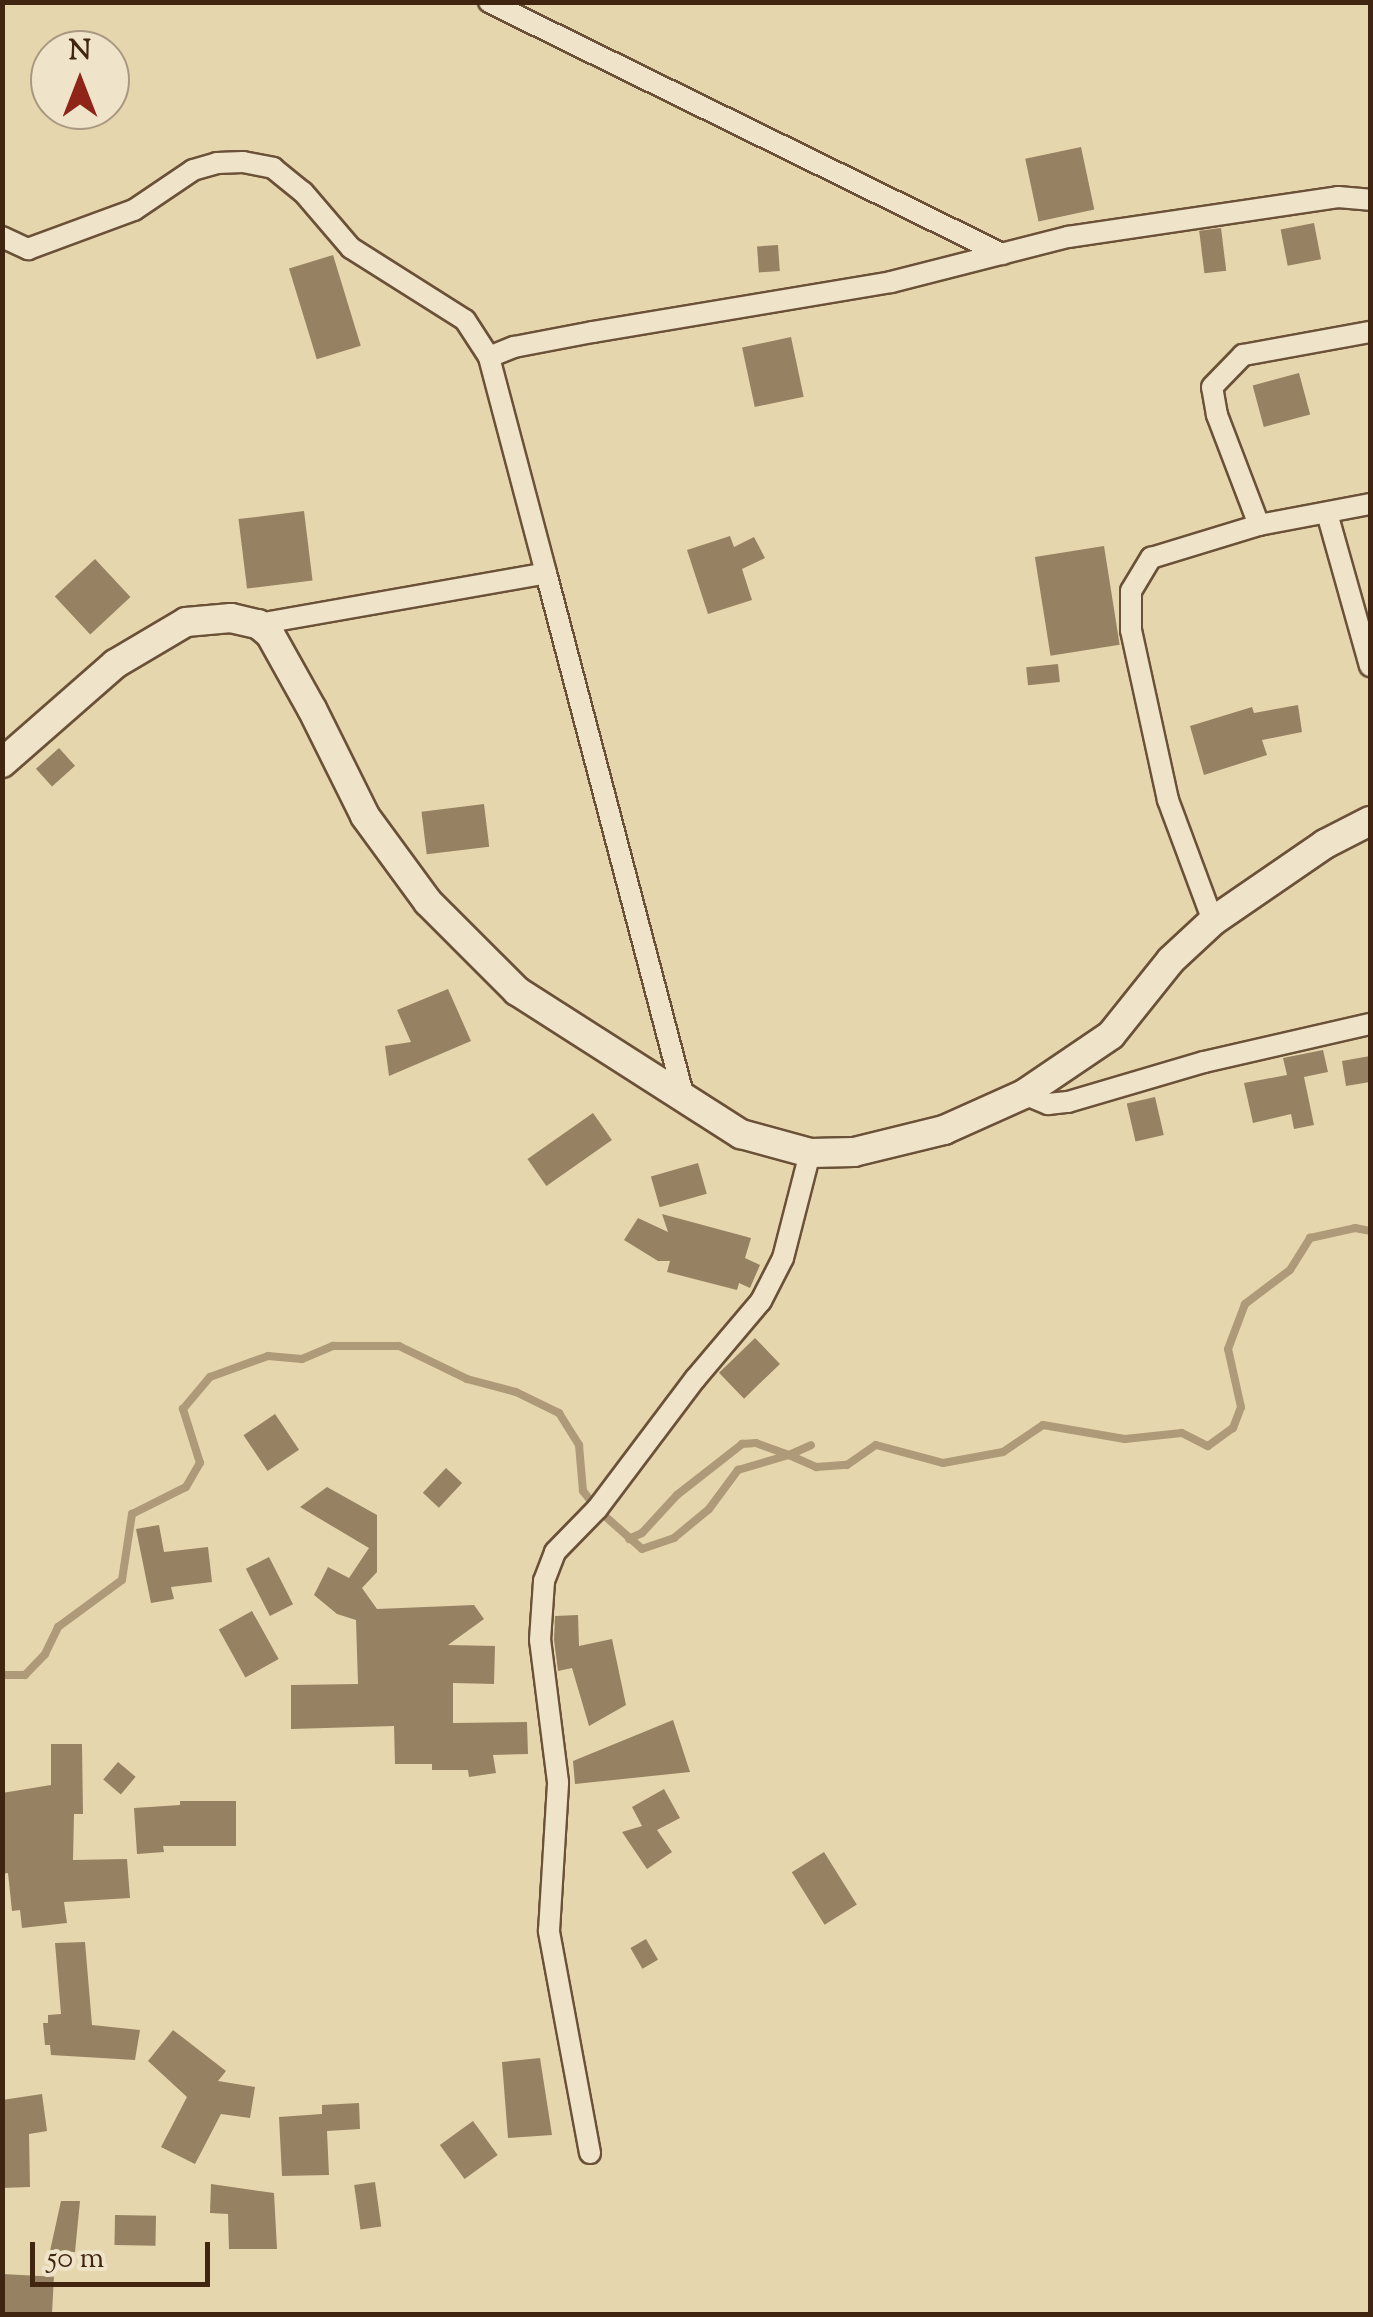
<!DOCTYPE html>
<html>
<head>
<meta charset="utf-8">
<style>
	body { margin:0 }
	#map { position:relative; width:1373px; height:2317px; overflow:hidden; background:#e6d6ad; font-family:"Sorts Mill Goudy",serif }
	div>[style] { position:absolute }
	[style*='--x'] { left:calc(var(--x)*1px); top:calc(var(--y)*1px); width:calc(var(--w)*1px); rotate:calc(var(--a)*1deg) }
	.stream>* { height:8px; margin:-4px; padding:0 4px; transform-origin:4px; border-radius:4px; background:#ae9a78 }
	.building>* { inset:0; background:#968162; transform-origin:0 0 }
	.roads { filter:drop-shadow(2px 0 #6a5138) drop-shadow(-2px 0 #6a5138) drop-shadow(0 2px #6a5138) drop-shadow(0 -2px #6a5138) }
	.street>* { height:20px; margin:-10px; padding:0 10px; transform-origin:10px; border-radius:10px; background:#efe4ca }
	.secondary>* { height:28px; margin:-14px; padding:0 14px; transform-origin:14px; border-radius:14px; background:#efe4ca }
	span { translate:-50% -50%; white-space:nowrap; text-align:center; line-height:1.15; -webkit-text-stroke:10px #efe4ca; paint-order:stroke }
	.frame { position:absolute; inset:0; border:5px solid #402511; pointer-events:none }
	.north { position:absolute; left:30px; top:30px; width:100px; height:100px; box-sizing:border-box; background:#efe4ca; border:2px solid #a99880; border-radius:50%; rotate:0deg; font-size:28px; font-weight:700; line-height:40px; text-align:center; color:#402511 }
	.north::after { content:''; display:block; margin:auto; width:35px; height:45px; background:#8f2418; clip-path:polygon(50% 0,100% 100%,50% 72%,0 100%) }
	.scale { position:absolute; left:30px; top:2242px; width:180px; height:45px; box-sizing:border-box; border:5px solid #402511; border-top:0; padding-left:12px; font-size:30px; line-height:35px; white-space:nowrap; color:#402511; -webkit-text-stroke:8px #efe4ca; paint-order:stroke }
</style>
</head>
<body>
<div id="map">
	<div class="stream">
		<div style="--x:629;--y:1539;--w:14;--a:-25"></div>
		<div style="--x:642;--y:1533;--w:52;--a:-47.4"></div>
		<div style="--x:677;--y:1495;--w:83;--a:-38.1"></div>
		<div style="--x:742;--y:1444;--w:14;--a:-4"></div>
		<div style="--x:756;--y:1443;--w:35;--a:20"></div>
		<div style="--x:789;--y:1455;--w:24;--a:-24"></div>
		<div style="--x:2;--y:1675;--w:23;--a:0"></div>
		<div style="--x:25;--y:1675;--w:29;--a:-46"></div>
		<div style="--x:45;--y:1654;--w:30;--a:-64"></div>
		<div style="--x:58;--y:1627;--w:79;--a:-36.3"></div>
		<div style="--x:122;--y:1580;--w:67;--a:-81.4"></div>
		<div style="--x:132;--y:1514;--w:60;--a:-26.6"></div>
		<div style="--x:186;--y:1487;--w:28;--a:-60"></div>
		<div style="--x:200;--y:1463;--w:57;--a:-107.5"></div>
		<div style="--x:183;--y:1409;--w:42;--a:-49.8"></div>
		<div style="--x:210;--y:1377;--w:62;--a:-19.9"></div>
		<div style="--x:268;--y:1356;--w:34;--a:5"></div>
		<div style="--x:302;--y:1359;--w:34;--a:-23"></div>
		<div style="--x:333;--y:1346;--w:66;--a:0"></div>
		<div style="--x:399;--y:1346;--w:76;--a:25.9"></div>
		<div style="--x:467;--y:1379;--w:51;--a:14.9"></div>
		<div style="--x:516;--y:1392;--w:48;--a:26"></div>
		<div style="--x:559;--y:1413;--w:38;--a:58"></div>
		<div style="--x:579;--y:1445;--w:46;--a:85"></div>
		<div style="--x:583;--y:1491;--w:23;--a:52"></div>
		<div style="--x:597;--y:1509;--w:60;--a:41.6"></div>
		<div style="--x:642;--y:1549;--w:34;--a:-19"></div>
		<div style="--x:674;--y:1538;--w:45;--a:-39.6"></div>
		<div style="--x:709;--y:1509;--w:49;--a:-53.4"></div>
		<div style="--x:738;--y:1470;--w:53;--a:-16.4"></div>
		<div style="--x:789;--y:1455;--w:30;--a:24"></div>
		<div style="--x:816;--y:1467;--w:31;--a:-4"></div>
		<div style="--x:847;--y:1465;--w:35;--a:-35"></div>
		<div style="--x:876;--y:1445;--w:69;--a:15"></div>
		<div style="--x:943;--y:1463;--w:61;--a:-10.4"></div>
		<div style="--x:1003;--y:1452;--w:48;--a:-34"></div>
		<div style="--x:1043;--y:1425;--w:83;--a:9.7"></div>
		<div style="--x:1125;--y:1439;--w:57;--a:-6"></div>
		<div style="--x:1182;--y:1433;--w:29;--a:27"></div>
		<div style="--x:1208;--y:1446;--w:31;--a:-36"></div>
		<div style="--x:1233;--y:1428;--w:22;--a:-69"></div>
		<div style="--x:1241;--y:1407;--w:59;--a:-102.6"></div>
		<div style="--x:1228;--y:1349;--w:48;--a:-69.3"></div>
		<div style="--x:1245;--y:1304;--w:56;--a:-37.1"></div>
		<div style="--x:1290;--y:1270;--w:38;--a:-58"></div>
		<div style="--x:1310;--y:1238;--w:46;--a:-12.5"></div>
		<div style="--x:1355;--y:1228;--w:15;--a:11"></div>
	</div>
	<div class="building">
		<div style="left:1081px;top:147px;width:64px;height:57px;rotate:78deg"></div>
		<div style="left:1314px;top:223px;width:37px;height:34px;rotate:79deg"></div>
		<div style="left:1221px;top:228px;width:43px;height:22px;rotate:83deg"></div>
		<div style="left:778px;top:245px;width:26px;height:21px;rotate:86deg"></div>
		<div style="left:333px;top:255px;width:95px;height:46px;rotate:73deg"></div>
		<div style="left:791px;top:337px;width:61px;height:50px;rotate:78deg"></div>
		<div style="left:1299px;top:373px;width:43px;height:48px;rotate:75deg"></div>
		<div style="left:304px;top:511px;width:70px;height:66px;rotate:83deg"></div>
		<div style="clip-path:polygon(730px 536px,734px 547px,754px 537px,765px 558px,742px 569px,752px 600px,708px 614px,687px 550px)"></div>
		<div style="left:1104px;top:546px;width:100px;height:70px;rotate:81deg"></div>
		<div style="left:95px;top:559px;width:52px;height:55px;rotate:47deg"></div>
		<div style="left:1058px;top:664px;width:18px;height:32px;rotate:84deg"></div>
		<div style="clip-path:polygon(1298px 705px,1302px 732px,1262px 740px,1267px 755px,1204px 775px,1190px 726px,1252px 707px,1254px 713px)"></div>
		<div style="left:59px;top:748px;width:24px;height:31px;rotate:48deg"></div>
		<div style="left:484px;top:804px;width:43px;height:63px;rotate:83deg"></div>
		<div style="clip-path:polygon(448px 989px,471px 1041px,389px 1076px,385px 1046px,411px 1042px,397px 1010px)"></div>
		<div style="clip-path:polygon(1323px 1050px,1328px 1072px,1304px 1077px,1314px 1125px,1294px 1129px,1291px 1114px,1253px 1123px,1244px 1083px,1287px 1075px,1283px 1058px)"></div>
		<div style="clip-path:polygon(1370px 1056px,1370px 1082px,1346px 1086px,1342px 1061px)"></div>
		<div style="left:1155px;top:1097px;width:39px;height:29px;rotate:77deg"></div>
		<div style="left:593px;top:1113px;width:33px;height:80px;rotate:55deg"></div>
		<div style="left:698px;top:1163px;width:32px;height:49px;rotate:74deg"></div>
		<div style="clip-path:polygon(662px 1214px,751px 1238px,745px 1258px,760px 1265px,750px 1288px,739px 1283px,737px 1290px,667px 1272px,670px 1261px,658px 1261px,624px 1240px,638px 1218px,668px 1232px)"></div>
		<div style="left:755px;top:1338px;width:36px;height:50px;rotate:46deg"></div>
		<div style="left:275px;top:1414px;width:43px;height:38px;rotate:56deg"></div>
		<div style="left:446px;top:1468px;width:22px;height:34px;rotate:43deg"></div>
		<div style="clip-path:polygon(327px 1487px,377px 1515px,377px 1572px,362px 1588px,377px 1609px,474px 1605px,484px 1619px,448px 1645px,495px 1646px,494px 1684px,453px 1683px,453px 1723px,527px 1722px,528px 1754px,493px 1755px,496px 1773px,469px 1777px,468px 1770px,432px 1770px,432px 1764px,395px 1764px,394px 1726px,291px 1729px,291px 1685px,358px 1684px,356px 1620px,337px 1614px,314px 1595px,328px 1567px,349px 1578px,369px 1548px,300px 1507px)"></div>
		<div style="clip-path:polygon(159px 1525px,164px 1552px,208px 1547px,212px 1582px,171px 1587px,174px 1599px,151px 1603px,136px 1529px)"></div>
		<div style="left:269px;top:1557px;width:53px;height:26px;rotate:63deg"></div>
		<div style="left:252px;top:1611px;width:55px;height:38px;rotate:61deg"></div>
		<div style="clip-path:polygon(578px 1615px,579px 1646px,612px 1639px,626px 1705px,589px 1726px,572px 1668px,558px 1671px,554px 1640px,555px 1616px)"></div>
		<div style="clip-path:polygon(673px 1720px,690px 1772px,575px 1784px,573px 1761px)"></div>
		<div style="clip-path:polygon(51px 1744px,82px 1744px,83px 1814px,74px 1814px,73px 1860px,127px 1859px,130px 1898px,64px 1902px,67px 1923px,22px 1928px,20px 1910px,12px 1911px,8px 1873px,2px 1874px,2px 1793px,51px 1785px)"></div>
		<div style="left:118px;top:1762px;width:23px;height:23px;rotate:40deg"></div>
		<div style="clip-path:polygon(664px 1789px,680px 1818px,657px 1830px,672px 1852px,647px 1869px,622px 1832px,642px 1826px,632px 1807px)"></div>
		<div style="clip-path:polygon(180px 1801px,236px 1801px,236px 1846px,163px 1846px,164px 1852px,137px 1854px,134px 1808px,180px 1805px)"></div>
		<div style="left:824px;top:1852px;width:62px;height:38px;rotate:58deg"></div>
		<div style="left:646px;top:1939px;width:24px;height:18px;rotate:60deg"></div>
		<div style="clip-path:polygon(85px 1942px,92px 2025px,140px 2030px,135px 2060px,51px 2055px,50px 2045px,45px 2045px,43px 2023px,48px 2023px,48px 2015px,61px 2014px,55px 1943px)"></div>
		<div style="clip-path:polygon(173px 2030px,226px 2071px,218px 2081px,255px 2087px,250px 2118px,221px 2114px,195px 2164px,161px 2147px,187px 2097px,148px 2061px)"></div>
		<div style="clip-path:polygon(540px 2058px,552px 2135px,508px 2138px,502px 2062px)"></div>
		<div style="clip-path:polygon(42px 2094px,47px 2131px,29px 2134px,30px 2187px,2px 2188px,2px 2100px)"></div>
		<div style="clip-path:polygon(359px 2103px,360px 2129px,327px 2131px,329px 2175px,282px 2176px,279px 2117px,322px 2114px,322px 2105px)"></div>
		<div style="left:473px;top:2121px;width:42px;height:41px;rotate:54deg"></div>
		<div style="left:375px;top:2182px;width:45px;height:21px;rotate:82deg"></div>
		<div style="clip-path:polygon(211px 2184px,274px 2193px,277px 2249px,229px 2249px,228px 2214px,210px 2213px)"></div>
		<div style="clip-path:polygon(61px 2201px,80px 2201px,75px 2252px,50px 2251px)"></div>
		<div style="left:115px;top:2215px;width:41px;height:30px;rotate:1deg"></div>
		<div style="left:2px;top:2274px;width:52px;height:40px;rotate:3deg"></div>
	</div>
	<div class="roads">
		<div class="street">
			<div style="--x:489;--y:2;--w:572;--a:26.16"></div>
			<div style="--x:2;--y:237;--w:29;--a:25"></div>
			<div style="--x:28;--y:249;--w:113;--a:-20.2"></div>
			<div style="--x:134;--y:210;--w:71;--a:-34.1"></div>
			<div style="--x:193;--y:170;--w:25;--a:-16"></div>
			<div style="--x:217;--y:163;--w:26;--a:-2"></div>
			<div style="--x:243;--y:162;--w:31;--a:11"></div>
			<div style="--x:273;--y:168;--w:38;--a:39"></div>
			<div style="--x:303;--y:192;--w:74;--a:49.4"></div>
			<div style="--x:351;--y:248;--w:135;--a:32.3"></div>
			<div style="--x:465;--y:320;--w:44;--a:57"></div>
			<div style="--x:489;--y:357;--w:27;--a:-22"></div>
			<div style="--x:514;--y:347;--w:80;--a:-10.8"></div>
			<div style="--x:593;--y:332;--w:302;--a:-9.5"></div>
			<div style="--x:891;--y:282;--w:183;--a:-14.3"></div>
			<div style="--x:1068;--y:237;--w:273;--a:-8.4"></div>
			<div style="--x:1338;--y:197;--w:32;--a:5"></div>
			<div style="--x:1327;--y:513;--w:159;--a:74.3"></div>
			<div style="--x:1259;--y:525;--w:118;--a:-110.9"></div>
			<div style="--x:1217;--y:415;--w:28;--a:-100"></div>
			<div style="--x:1212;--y:387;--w:45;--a:-45.9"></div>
			<div style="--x:1243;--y:355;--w:129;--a:-10.3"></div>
			<div style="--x:546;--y:573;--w:543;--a:75.27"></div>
			<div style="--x:258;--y:624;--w:292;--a:-10"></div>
			<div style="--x:546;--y:573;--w:223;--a:-104.8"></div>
			<div style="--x:1213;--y:921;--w:129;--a:-110.4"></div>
			<div style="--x:1168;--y:800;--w:174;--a:-102.3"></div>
			<div style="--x:1131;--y:630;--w:39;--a:-90"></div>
			<div style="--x:1131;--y:591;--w:39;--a:-59"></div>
			<div style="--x:1151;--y:558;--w:113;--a:-17"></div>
			<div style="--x:1259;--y:525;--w:113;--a:-10.7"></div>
			<div style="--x:1024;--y:1094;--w:26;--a:23"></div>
			<div style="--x:1048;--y:1104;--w:20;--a:-6"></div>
			<div style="--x:1068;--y:1102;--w:142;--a:-16.4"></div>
			<div style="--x:1204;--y:1062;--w:170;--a:-12.9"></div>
			<div style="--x:590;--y:2153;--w:226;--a:-100.5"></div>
			<div style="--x:549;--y:1931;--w:149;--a:-86.5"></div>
			<div style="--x:558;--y:1782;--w:143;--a:-97.2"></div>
			<div style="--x:540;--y:1640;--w:59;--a:-86.1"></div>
			<div style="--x:544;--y:1581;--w:31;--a:-69"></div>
			<div style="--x:555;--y:1552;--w:60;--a:-45.7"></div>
			<div style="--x:597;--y:1509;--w:163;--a:-53"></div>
			<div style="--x:695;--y:1379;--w:102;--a:-49.8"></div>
			<div style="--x:761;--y:1301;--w:48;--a:-62.9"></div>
			<div style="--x:783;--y:1258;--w:108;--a:-75.6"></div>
		</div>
		<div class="secondary">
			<div style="--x:2;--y:763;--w:150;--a:-41.2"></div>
			<div style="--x:115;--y:664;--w:82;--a:-30.6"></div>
			<div style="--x:186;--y:622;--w:45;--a:-5.1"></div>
			<div style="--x:231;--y:618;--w:28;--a:13"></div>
			<div style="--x:258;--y:624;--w:16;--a:40"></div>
			<div style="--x:270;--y:634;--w:86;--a:60.8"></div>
			<div style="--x:312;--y:709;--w:119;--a:63.6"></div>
			<div style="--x:365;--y:816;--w:107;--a:53.8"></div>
			<div style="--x:428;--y:902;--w:126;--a:45"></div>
			<div style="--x:517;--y:991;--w:266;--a:32.6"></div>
			<div style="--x:741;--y:1134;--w:72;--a:15.4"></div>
			<div style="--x:810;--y:1153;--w:44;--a:-1.3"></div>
			<div style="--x:854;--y:1152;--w:93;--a:-13.7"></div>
			<div style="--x:944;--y:1130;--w:88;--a:-24.2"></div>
			<div style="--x:1024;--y:1094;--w:105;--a:-34.1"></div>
			<div style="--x:1111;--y:1035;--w:96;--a:-51.3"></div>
			<div style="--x:1171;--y:960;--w:57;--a:-42.9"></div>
			<div style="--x:1213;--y:921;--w:136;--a:-34.5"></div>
			<div style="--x:1325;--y:844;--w:51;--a:-27.1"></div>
		</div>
	</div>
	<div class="frame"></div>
	<div class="north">N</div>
	<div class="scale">50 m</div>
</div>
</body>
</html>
